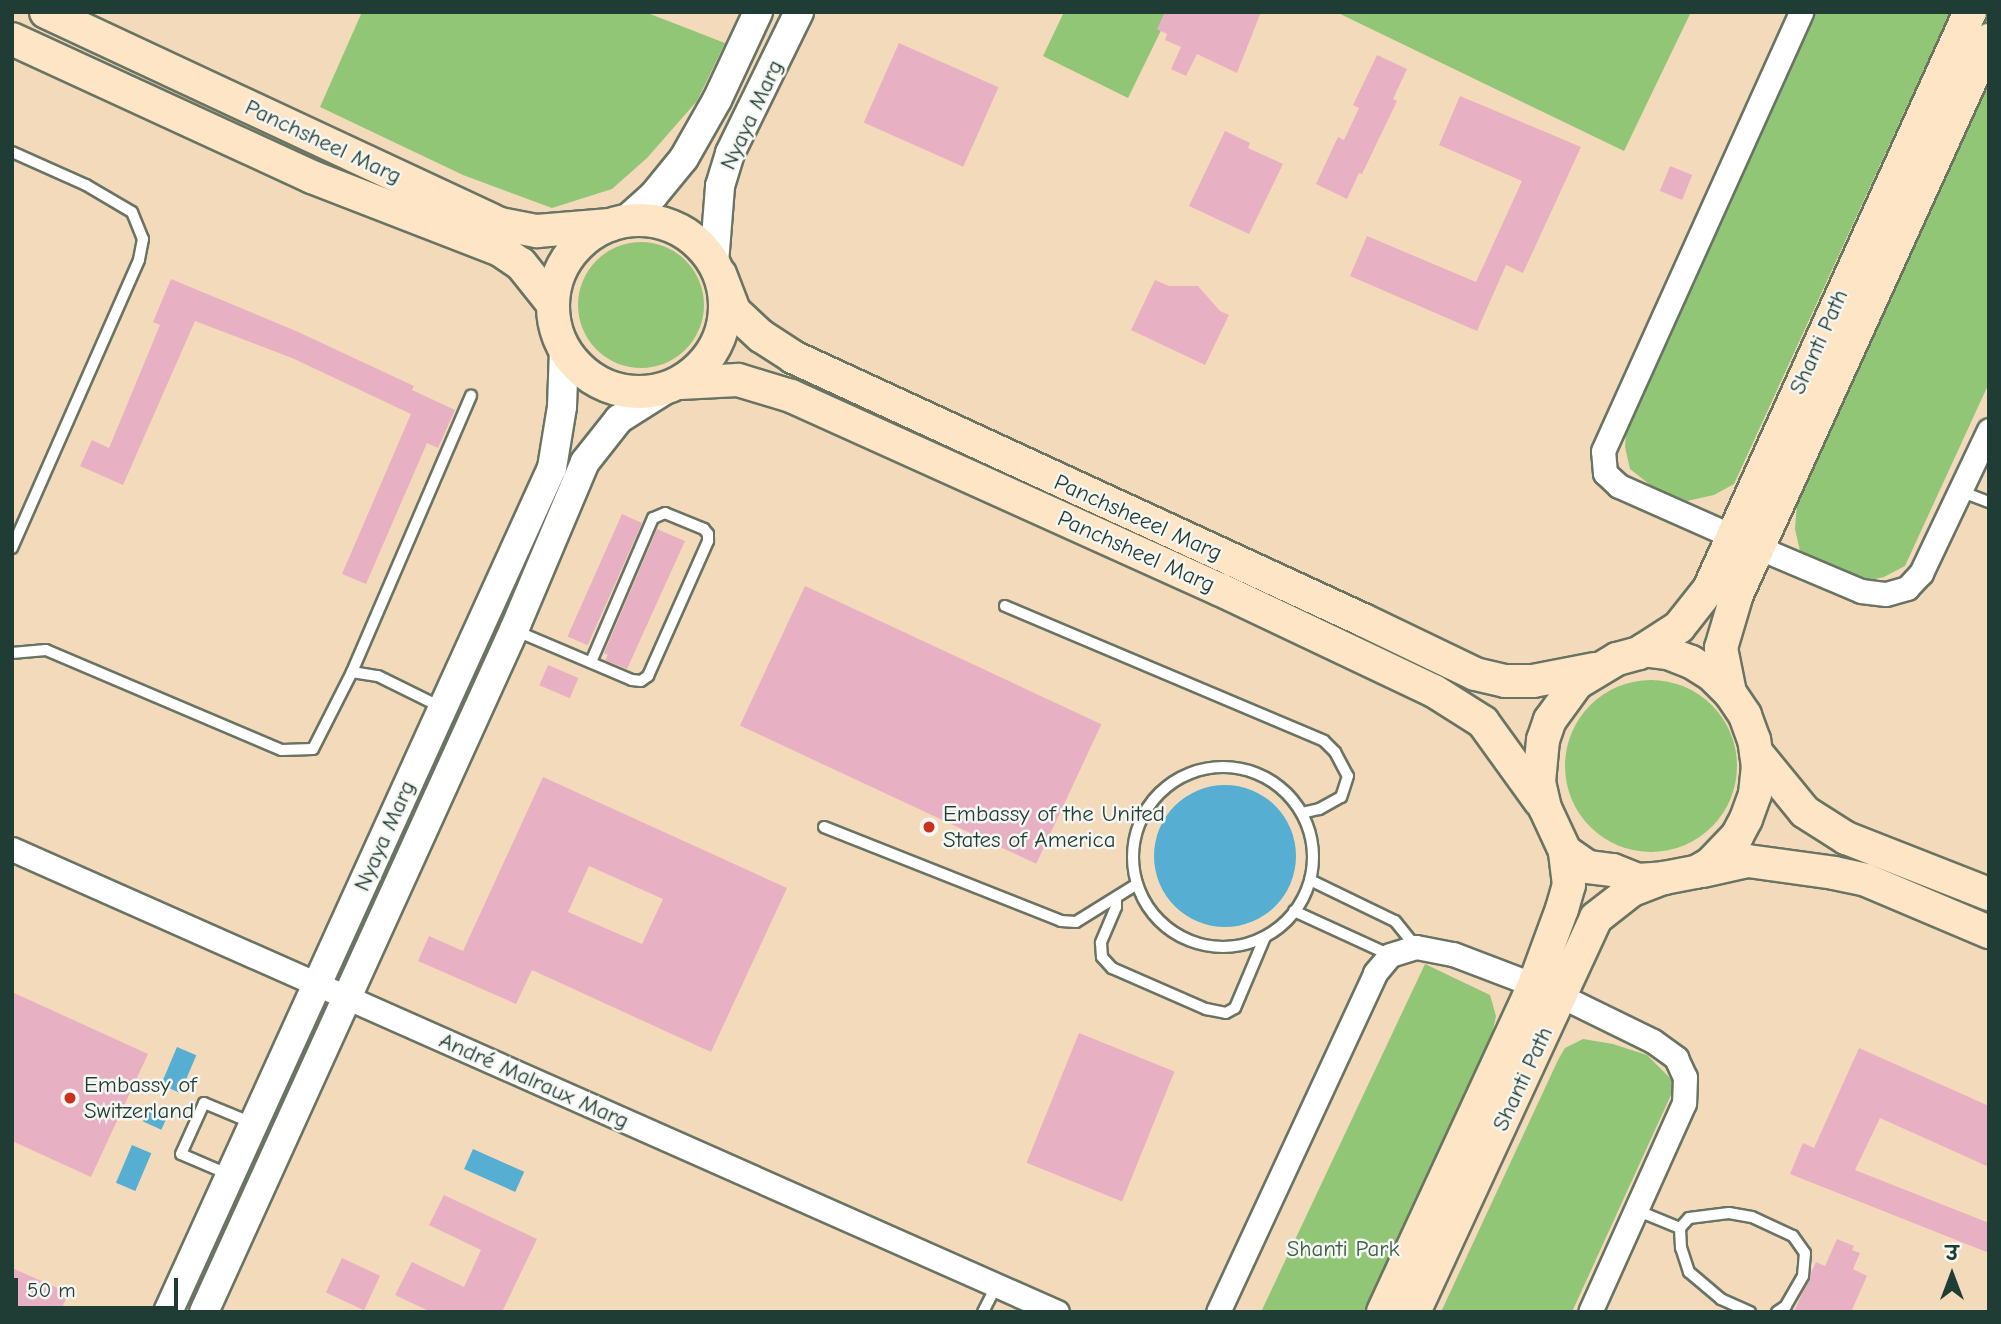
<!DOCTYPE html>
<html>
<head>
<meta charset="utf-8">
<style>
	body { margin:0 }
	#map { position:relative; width:2001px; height:1324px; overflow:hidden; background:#f3daba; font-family:"Comic Neue","Playpen Sans Deva",sans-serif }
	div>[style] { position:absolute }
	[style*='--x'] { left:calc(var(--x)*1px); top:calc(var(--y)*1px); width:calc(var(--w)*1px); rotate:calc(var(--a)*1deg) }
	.green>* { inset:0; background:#92c677 }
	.round { border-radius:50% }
	.water>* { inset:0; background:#56aed3; transform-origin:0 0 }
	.building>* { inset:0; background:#e8b1c3; transform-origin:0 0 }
	.roads { filter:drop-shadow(2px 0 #697463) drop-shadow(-2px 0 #697463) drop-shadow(0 2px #697463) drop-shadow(0 -2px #697463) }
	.service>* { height:10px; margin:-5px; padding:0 5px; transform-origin:5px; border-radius:5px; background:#fff }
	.service>.ring { margin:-5px; padding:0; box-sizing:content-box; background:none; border:10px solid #fff; border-radius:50% }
	.minor>* { height:23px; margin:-11.5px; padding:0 11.5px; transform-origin:11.5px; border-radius:11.5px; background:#fff }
	.tertiary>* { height:28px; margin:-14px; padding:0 14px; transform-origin:14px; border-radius:14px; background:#fff }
	.secondary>* { height:32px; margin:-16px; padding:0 16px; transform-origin:16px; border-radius:16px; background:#fde5c5 }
	.secondary>.ring { margin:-16px; padding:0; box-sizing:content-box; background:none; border:32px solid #fde5c5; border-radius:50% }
	.dots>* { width:19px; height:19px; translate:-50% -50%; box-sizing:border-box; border:4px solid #f6f6f2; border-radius:50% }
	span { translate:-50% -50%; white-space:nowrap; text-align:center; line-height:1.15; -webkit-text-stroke:5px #f6f6f2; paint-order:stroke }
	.street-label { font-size:23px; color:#1f3d34 }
	.poi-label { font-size:23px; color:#1f3d34 }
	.left { translate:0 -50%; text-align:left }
	.park-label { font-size:23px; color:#3c5f45 }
	.frame { position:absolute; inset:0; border:14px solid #1f3d34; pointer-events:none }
	.north { position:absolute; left:1917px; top:1240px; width:70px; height:70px; -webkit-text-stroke:5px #f6f6f2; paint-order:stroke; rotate:0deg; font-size:19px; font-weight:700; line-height:28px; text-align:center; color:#1f3d34 }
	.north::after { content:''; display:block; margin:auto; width:24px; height:32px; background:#1f3d34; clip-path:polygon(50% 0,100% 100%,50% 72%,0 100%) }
	.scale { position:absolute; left:14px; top:1278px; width:164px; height:32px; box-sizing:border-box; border:4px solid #1f3d34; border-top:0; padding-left:9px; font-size:21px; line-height:24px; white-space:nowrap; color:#1f3d34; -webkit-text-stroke:5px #f6f6f2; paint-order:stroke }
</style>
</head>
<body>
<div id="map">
	<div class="green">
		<div style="clip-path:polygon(362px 12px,645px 12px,725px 43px,697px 101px,647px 158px,612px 189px,552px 208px,463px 175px,320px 107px)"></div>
		<div style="clip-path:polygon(1064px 12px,1170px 12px,1128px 98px,1043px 56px)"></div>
		<div style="clip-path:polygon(1336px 12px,1691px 12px,1624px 151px)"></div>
		<div style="clip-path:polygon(1811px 12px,1950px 12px,1734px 484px,1714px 495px,1687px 501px,1654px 488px,1630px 469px,1625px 447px,1627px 421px)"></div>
		<div style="clip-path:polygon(1989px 78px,1989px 383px,1905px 566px,1884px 577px,1858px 583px,1824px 570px,1800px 551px,1795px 529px,1797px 503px)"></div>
		<div class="round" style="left:578px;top:242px;width:126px;height:126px"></div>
		<div class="round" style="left:1565px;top:680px;width:172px;height:172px"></div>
		<div style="clip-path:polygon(1425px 964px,1490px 995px,1496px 1016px,1491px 1039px,1366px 1312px,1261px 1312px)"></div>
		<div style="clip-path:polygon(1583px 1039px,1613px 1044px,1647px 1055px,1676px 1084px,1572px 1312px,1441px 1312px,1558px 1060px,1565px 1048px)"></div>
	</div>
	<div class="water">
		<div class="round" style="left:1154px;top:785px;width:142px;height:142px"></div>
		<div style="left:177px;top:1047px;width:21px;height:41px;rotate:23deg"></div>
		<div style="left:150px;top:1106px;width:20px;height:17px;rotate:24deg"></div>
		<div style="left:132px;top:1145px;width:21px;height:41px;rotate:23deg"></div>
		<div style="left:473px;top:1149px;width:56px;height:22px;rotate:24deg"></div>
	</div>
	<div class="building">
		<div style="clip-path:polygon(1165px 12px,1261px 12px,1237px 73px,1197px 54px,1186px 76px,1171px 69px,1181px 47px,1165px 40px,1167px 34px,1157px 29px)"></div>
		<div style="left:899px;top:43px;width:109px;height:87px;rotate:24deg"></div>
		<div style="clip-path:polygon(1377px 55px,1407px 69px,1393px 99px,1397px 101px,1362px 174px,1359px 173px,1347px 199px,1316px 184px,1338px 137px,1344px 140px,1359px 108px,1353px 105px)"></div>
		<div style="clip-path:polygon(1460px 96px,1581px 147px,1523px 273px,1506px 265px,1477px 331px,1350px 276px,1367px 236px,1476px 282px,1522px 181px,1439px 145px)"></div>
		<div style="clip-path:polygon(1225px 131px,1250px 143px,1248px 148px,1283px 164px,1249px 234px,1189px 206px)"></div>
		<div style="left:1670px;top:166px;width:24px;height:27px;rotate:22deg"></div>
		<div style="clip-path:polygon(171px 279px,296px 331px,414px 386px,412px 390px,455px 410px,438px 448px,427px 443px,366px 584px,342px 574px,411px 414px,292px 358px,195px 321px,123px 485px,80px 466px,92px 440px,109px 448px,160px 325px,153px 322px)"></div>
		<div style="clip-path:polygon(1155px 280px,1169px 286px,1198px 286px,1220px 311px,1229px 315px,1205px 365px,1131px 330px)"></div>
		<div style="left:622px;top:514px;width:22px;height:134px;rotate:24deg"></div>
		<div style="clip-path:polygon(657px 529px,685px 541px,627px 669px,605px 660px,608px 655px,604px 653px)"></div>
		<div style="left:805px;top:586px;width:327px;height:154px;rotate:25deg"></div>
		<div style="left:548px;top:665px;width:33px;height:22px;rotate:23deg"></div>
		<div style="clip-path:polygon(evenodd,543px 777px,787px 888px,711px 1052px,532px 970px,516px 1004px,418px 961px,429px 936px,463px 951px,543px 777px,589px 866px,663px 899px,642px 944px,568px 912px,589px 866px)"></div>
		<div style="clip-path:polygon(12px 992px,148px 1054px,91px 1177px,12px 1141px)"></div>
		<div style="left:1079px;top:1033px;width:103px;height:140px;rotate:22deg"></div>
		<div style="clip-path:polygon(1859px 1048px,1989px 1106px,1989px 1167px,1880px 1118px,1855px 1170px,1989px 1223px,1989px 1253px,1790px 1174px,1803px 1143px,1814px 1148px)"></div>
		<div style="clip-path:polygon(444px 1195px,537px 1239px,502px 1312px,431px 1312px,395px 1295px,412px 1262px,464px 1287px,481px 1250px,429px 1225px)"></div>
		<div style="clip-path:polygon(1837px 1239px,1854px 1246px,1852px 1250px,1860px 1253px,1853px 1269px,1867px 1276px,1851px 1312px,1794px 1312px,1816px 1262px,1825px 1266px)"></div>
		<div style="left:342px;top:1258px;width:42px;height:38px;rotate:25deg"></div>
		<div style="clip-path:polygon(12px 1268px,69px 1293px,60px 1312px,12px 1312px)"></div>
	</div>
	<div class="roads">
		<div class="service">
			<div style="--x:12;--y:152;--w:81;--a:24"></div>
			<div style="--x:86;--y:185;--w:53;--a:30.4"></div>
			<div style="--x:132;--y:212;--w:29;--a:68"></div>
			<div style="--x:143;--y:239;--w:21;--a:101"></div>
			<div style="--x:139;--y:260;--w:315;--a:113.8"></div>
			<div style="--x:1960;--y:491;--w:31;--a:21"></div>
			<div style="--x:1005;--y:606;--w:346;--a:22.9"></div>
			<div style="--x:1324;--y:741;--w:16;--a:45"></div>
			<div style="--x:1335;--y:752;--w:27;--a:62"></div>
			<div style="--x:1348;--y:776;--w:22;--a:108"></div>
			<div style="--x:1341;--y:797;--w:25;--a:151"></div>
			<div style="--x:1319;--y:809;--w:17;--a:167"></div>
			<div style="--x:514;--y:630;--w:128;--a:23"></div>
			<div style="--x:632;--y:680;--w:9;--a:6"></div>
			<div style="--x:641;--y:681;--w:9;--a:-36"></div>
			<div style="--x:648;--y:676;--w:148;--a:-66"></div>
			<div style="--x:708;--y:541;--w:7;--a:-90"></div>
			<div style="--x:708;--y:534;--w:6;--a:-129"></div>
			<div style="--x:704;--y:529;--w:42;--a:-157.7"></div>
			<div style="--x:665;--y:513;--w:13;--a:157"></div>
			<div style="--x:653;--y:518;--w:157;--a:113.3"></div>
			<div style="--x:12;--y:653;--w:34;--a:-5"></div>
			<div style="--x:46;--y:650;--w:256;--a:23"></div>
			<div style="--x:282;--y:750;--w:31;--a:-2"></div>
			<div style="--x:313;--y:749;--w:86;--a:-63.1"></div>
			<div style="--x:352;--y:672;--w:26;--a:9"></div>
			<div style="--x:378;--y:676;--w:70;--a:26.2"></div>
			<div style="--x:352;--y:672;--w:301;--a:-66.7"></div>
			<div class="ring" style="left:1133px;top:767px;width:170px;height:170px"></div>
			<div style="--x:824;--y:827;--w:255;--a:21.6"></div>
			<div style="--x:1061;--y:921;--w:15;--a:4"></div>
			<div style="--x:1076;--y:922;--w:72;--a:-31.9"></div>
			<div style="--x:1310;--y:880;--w:94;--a:25.8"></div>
			<div style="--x:1395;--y:921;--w:33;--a:51"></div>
			<div style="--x:1116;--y:898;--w:9;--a:90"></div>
			<div style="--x:1116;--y:907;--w:39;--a:113"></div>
			<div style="--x:1101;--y:943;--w:14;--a:86"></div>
			<div style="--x:1102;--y:957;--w:15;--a:48"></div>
			<div style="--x:1112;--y:968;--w:103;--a:23.6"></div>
			<div style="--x:1206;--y:1009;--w:20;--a:11"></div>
			<div style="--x:1226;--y:1013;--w:10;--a:-29"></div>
			<div style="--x:1235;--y:1008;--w:77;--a:-67.1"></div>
			<div style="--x:1294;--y:911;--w:106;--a:24.6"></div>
			<div style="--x:230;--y:1175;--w:53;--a:-156.8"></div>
			<div style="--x:181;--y:1154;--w:56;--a:-65.7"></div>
			<div style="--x:204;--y:1103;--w:52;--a:22.6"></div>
			<div style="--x:1636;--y:1210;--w:48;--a:22.2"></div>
			<div style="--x:983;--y:1312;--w:30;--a:-63"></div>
			<div style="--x:1750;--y:1312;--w:32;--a:-156"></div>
			<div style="--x:1721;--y:1299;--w:42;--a:-139.8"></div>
			<div style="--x:1689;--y:1272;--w:25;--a:-108"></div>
			<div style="--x:1681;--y:1248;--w:20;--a:-93"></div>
			<div style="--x:1680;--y:1228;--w:13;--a:-48"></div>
			<div style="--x:1689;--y:1218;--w:40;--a:-7.1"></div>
			<div style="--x:1729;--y:1213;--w:23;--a:10"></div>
			<div style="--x:1752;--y:1217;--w:45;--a:24.9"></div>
			<div style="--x:1793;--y:1236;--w:21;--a:55"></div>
			<div style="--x:1805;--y:1253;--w:23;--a:95"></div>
			<div style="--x:1803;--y:1276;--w:34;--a:120"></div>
			<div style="--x:1786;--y:1306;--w:11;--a:146"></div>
		</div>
		<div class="minor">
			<div style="--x:1732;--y:536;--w:124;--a:-156.1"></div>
			<div style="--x:1619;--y:486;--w:19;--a:-137"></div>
			<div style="--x:1605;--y:473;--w:22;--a:-95"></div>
			<div style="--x:1603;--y:451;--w:482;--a:-65.7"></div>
			<div style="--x:1757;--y:547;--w:113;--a:22.9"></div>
			<div style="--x:1861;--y:591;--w:25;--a:7"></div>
			<div style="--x:1886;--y:594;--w:22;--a:-16"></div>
			<div style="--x:1907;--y:588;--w:21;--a:-47"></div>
			<div style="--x:1921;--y:573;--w:158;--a:-64.6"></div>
			<div style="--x:12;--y:849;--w:1143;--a:23.9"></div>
			<div style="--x:1561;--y:996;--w:102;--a:26.1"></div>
			<div style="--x:1653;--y:1041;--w:29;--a:36"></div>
			<div style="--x:1676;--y:1058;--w:21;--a:65"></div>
			<div style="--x:1685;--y:1077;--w:26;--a:92"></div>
			<div style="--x:1684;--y:1103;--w:229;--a:114.2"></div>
			<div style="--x:1218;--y:1312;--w:374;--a:-65.1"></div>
			<div style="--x:1375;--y:973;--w:23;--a:-50"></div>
			<div style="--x:1390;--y:955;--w:27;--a:-17"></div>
			<div style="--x:1416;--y:947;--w:38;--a:11"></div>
			<div style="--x:1453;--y:954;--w:87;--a:20.9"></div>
		</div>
		<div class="tertiary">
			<div style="--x:625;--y:221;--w:38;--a:-42"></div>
			<div style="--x:653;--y:196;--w:49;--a:-50.8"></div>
			<div style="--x:684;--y:158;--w:67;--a:-60.4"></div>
			<div style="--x:717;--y:100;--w:97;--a:-65"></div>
			<div style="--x:714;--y:263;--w:77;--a:-85.5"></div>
			<div style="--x:720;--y:186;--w:34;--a:-73"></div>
			<div style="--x:730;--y:153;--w:157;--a:-63.9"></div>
			<div style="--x:168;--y:1312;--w:927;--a:-65.54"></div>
			<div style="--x:552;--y:468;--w:62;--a:-80.7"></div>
			<div style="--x:562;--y:407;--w:58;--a:-88"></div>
			<div style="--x:204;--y:1312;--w:749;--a:-65.56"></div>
			<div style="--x:514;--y:630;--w:182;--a:-67.1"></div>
			<div style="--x:585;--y:462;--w:55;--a:-51.7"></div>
			<div style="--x:619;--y:419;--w:58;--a:-32.3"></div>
		</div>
		<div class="secondary">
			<div style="--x:46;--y:12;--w:501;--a:25.03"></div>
			<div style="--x:500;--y:224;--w:38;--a:11"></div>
			<div style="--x:537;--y:231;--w:73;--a:-4.7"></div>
			<div style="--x:12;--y:39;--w:330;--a:24.7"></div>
			<div style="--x:312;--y:177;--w:202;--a:21.2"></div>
			<div style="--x:500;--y:250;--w:25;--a:34"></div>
			<div style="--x:521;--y:264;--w:50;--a:51.5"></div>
			<div class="ring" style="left:553px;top:220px;width:140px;height:140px"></div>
			<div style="--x:720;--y:274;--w:40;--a:69"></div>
			<div style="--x:734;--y:311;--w:37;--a:43"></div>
			<div style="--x:761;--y:336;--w:38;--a:33"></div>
			<div style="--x:793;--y:357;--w:628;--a:24.77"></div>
			<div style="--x:1363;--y:620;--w:124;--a:25.7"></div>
			<div style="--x:1475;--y:674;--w:31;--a:13"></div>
			<div style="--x:1505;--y:681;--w:28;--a:0"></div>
			<div style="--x:1533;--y:681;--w:63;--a:-11"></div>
			<div style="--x:680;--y:383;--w:58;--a:-3"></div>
			<div style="--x:738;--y:380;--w:55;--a:16.8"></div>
			<div style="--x:791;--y:396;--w:470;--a:24.3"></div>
			<div style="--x:1219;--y:589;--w:238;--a:25.4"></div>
			<div style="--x:1434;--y:691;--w:58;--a:32.3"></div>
			<div style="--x:1483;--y:722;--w:97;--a:54.2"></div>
			<div style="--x:1730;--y:693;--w:46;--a:-101.3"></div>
			<div style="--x:1721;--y:648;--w:56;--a:-73.5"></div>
			<div style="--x:1737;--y:594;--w:609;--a:-65.54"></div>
			<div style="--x:1756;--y:752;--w:77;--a:50.8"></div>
			<div style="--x:1805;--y:812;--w:49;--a:32.4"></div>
			<div style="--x:1846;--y:838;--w:154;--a:21.4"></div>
			<div style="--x:1565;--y:851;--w:28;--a:35"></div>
			<div style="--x:1588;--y:867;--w:25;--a:7"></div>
			<div style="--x:1613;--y:870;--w:27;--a:22"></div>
			<div style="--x:1638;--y:880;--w:26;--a:-4"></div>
			<div style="--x:1664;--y:878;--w:33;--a:-11"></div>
			<div style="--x:1696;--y:872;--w:16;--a:-30"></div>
			<div style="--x:1710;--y:864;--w:39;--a:-46"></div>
			<div style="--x:1737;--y:836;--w:19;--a:-62"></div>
			<div style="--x:1746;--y:819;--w:27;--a:-70"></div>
			<div style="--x:1755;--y:794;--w:27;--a:-84"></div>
			<div style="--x:1758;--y:767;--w:27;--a:-98"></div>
			<div style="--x:1754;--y:740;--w:27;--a:-110"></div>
			<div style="--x:1745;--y:715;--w:27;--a:-124"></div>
			<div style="--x:1730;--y:693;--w:25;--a:-135"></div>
			<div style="--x:1712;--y:675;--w:25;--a:-148"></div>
			<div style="--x:1691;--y:662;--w:26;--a:-159"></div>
			<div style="--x:1667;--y:653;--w:24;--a:-173"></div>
			<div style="--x:1702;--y:871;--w:47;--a:-12.3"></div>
			<div style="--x:1748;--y:861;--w:87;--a:7.9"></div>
			<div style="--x:1834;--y:873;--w:33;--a:12"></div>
			<div style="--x:1866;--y:880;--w:134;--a:22.9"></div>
			<div style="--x:1383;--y:1312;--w:360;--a:-65.2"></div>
			<div style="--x:1534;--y:985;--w:81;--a:-69.8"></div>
			<div style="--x:1562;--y:909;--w:25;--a:-74"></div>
			<div style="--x:1569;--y:885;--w:34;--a:-97"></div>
			<div style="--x:1565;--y:851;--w:47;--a:-114.9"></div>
			<div style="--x:1545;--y:808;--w:27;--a:-103"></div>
			<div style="--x:1539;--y:782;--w:42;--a:-84.6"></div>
			<div style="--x:1543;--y:740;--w:21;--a:-71"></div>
			<div style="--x:1550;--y:720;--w:46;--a:-53.9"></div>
			<div style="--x:1577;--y:683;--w:47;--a:-31"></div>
			<div style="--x:1617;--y:659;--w:23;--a:-15"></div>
			<div style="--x:1639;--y:653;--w:48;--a:-33"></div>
			<div style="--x:1679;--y:627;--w:48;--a:-51.7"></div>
			<div style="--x:1709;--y:589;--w:633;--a:-65.66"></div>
			<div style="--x:1414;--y:1312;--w:434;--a:-65.2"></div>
			<div style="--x:1596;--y:918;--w:46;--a:-37.9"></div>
			<div style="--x:1632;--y:890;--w:34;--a:-21"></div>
		</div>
	</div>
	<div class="dots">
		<div style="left:929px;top:827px;background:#c8321e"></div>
		<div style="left:70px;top:1098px;background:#c8321e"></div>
	</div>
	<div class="street-label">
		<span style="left:752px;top:115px;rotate:-65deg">Nyaya Marg</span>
		<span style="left:323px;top:142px;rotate:25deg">Panchsheel Marg</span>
		<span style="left:1819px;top:342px;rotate:-66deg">Shanti Path</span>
		<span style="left:1138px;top:518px;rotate:24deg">Panchsheeel Marg</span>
		<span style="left:1136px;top:552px;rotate:24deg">Panchsheel Marg</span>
		<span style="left:385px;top:836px;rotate:-66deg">Nyaya Marg</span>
		<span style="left:1523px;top:1079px;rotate:-65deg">Shanti Path</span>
		<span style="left:534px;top:1081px;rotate:24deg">André Malraux Marg</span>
	</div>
	<div class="poi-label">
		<span class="left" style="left:943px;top:827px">Embassy of the United<br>States of America</span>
		<span class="left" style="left:84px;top:1098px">Embassy of<br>Switzerland</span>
	</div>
	<div class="park-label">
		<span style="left:1343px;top:1249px">Shanti Park</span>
	</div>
	<div class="frame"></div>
	<div class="north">उ</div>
	<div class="scale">50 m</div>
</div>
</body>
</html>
